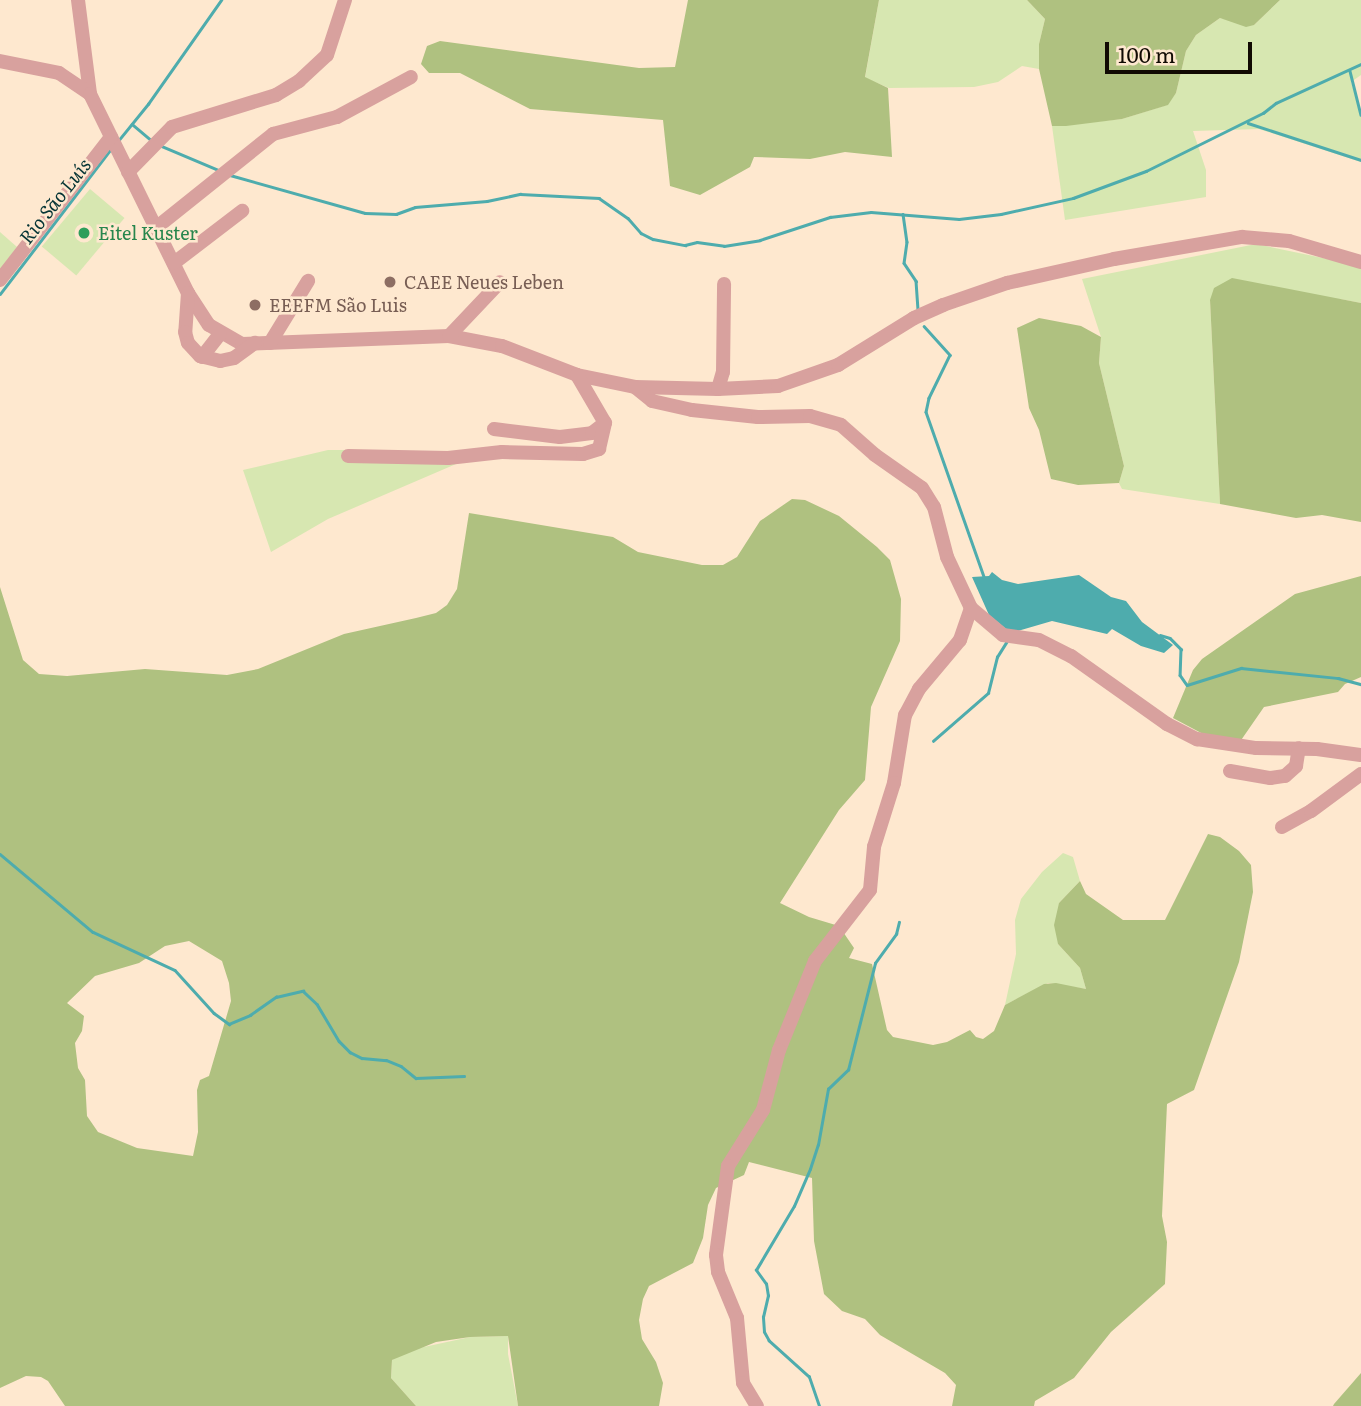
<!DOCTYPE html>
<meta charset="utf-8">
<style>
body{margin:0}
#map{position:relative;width:1361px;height:1406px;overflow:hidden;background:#fee8cf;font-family:Literata,serif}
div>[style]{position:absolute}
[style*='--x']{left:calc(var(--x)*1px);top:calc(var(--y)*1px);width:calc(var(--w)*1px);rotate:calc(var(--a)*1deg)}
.green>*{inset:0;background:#d7e7b1;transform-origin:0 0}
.forest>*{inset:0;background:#afc180}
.water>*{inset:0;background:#4eacad}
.stream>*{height:2.5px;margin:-1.25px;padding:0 1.25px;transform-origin:1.25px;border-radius:1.25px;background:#4eacad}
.minor>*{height:14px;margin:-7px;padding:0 7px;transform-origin:7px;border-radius:7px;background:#d8a19e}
.dots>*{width:19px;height:19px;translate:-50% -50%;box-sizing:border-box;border:4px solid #fee8cf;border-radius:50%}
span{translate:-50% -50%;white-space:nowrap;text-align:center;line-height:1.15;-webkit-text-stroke:5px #fee8cf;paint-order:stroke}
.leisure-label{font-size:18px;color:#27864d}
.left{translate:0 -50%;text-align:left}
.education-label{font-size:18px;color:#785e54}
.water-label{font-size:19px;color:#053435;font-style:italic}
.scale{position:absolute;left:1105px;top:42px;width:147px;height:32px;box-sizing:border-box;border:4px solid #110a03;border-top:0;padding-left:9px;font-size:21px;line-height:24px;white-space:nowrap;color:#110a03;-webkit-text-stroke:5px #fee8cf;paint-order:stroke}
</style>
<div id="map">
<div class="green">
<i style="clip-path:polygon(879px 0,1027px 0,1045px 19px,1039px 44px,1039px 69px,1022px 66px,998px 82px,974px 87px,889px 88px,865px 78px)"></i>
<i style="clip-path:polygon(1280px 0,1361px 0,1361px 75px,1351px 82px,1361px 112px,1361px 162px,1259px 129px,1193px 131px,1206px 170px,1206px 197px,1065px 220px,1052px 126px,1122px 119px,1167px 105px,1176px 93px,1186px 51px,1196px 35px,1220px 18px,1254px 25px)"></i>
<i style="left:90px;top:189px;width:45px;height:75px;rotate:40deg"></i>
<i style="clip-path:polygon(0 232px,17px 247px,0 270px)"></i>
<i style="clip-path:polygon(1256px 244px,1361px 266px,1361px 303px,1340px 299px,1210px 300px,1220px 504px,1122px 489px,1119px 483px,1124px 466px,1099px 363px,1101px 337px,1082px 279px)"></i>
<i style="clip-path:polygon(328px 450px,352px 450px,463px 461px,328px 519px,271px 552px,243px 470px)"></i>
<i style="clip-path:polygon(1063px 853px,1073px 857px,1080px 881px,1059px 903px,1058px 944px,1080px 968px,1086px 989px,1048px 983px,1005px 1005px,1016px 954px,1015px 920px,1021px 899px,1042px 872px)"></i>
<i style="clip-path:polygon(508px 1336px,508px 1354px,518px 1406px,416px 1406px,391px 1378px,392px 1360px,410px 1350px,470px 1337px)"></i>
</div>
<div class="forest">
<i style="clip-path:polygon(688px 0,879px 0,865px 77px,888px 88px,892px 157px,845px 152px,810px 159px,754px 157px,750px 167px,700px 195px,670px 186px,663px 120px,530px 109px,460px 73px,429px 73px,421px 64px,427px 46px,440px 41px,639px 68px,675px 67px)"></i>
<i style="clip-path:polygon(1027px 0,1280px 0,1254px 25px,1246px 27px,1220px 18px,1196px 35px,1186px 51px,1176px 93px,1168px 105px,1122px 119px,1066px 126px,1052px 126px,1039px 69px,1039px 44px,1045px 19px)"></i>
<i style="clip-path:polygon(1232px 278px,1361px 303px,1361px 522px,1322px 515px,1296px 518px,1220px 504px,1210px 300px,1214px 288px)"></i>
<i style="clip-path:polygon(1039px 318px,1081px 326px,1101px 337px,1099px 363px,1124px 466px,1119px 483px,1078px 485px,1051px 479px,1039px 430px,1029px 408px,1017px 328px)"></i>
<i style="clip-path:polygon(evenodd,792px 499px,805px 500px,839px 516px,877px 547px,890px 560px,901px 599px,900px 641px,871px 707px,865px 780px,839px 810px,780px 903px,809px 917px,839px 926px,854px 948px,849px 958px,872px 964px,887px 1030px,893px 1037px,933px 1045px,947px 1042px,970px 1030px,976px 1037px,983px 1039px,994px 1031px,1005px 1005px,1044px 984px,1056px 983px,1086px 989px,1080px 968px,1058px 944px,1054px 925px,1059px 903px,1080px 881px,1086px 894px,1123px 920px,1165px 920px,1208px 834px,1220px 837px,1239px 851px,1251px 865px,1253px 892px,1239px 962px,1194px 1090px,1167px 1104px,1162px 1216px,1167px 1242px,1165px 1284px,1111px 1332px,1074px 1378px,1035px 1401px,1034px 1406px,952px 1406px,956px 1385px,945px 1373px,880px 1335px,865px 1319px,842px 1311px,824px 1294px,814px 1241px,812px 1178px,749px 1162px,744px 1175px,716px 1188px,708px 1205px,703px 1238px,693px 1263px,649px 1286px,643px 1299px,639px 1320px,642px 1339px,656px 1362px,663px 1383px,659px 1406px,518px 1406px,508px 1336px,470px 1337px,436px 1342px,392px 1360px,391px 1378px,416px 1406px,65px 1406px,48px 1381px,41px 1377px,26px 1376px,0 1388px,0 587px,23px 660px,39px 674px,67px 676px,145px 669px,227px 675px,258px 669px,344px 634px,416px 618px,436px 613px,447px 605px,457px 589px,469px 513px,613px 537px,638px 552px,702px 565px,723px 565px,737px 557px,760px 521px,792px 499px,189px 941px,222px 961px,229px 983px,231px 1001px,209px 1076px,200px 1080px,197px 1090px,198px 1132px,193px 1156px,137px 1148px,98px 1132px,87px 1116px,85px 1080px,78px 1068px,75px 1043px,82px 1031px,84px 1016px,67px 1003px,95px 976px,139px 963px,165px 946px,189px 941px)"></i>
<i style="clip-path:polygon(1361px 576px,1361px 677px,1345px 684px,1338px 692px,1264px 707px,1237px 746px,1203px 734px,1173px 718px,1193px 670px,1202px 659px,1295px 594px)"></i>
<i style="clip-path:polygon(1361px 1373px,1361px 1406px,1333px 1406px,1334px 1404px)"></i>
</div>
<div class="water">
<i style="clip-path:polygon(992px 572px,1002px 580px,1018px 584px,1079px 575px,1111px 597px,1126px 601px,1142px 622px,1173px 645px,1164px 653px,1141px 646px,1112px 629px,1107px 634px,1052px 621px,1011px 633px,989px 615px,972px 577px,989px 576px)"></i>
</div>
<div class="stream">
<i style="--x:1350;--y:71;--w:45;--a:76"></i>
<i style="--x:1248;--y:123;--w:119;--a:18.1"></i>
<i style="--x:132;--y:124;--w:25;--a:40"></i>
<i style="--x:118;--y:141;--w:48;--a:-51"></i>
<i style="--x:148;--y:104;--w:127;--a:-54.9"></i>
<i style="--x:159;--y:145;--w:67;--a:22.8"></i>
<i style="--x:230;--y:175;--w:140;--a:15.7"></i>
<i style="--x:365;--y:213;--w:31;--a:2"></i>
<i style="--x:396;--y:214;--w:20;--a:-20"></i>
<i style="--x:415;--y:207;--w:72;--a:-4.8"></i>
<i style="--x:487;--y:201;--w:34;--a:-12"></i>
<i style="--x:520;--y:194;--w:79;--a:2.9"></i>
<i style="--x:599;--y:198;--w:35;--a:35"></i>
<i style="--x:628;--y:218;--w:20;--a:49"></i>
<i style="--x:641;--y:233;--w:13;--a:27"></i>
<i style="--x:653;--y:239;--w:33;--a:11"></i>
<i style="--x:685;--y:245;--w:12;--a:-14"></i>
<i style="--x:697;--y:242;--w:27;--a:8"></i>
<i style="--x:724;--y:246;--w:36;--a:-9"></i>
<i style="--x:760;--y:240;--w:74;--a:-18.2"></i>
<i style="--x:830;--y:217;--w:41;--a:-7"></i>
<i style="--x:871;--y:212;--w:88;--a:4.5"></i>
<i style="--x:959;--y:219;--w:42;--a:-6.8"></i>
<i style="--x:1001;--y:214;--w:74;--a:-12.5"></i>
<i style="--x:1073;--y:198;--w:78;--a:-20.3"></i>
<i style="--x:1146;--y:171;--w:131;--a:-26.4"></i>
<i style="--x:1263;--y:113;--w:16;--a:-38"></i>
<i style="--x:1276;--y:103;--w:94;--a:-24.6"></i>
<i style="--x:903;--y:214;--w:28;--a:82"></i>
<i style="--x:907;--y:242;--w:21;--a:98"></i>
<i style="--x:904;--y:263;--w:22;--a:56"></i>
<i style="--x:916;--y:281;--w:29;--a:86"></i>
<i style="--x:0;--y:294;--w:183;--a:-52.6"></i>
<i style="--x:924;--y:326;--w:39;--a:48"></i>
<i style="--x:950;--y:355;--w:48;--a:116"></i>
<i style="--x:929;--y:398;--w:14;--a:102"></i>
<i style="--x:926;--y:412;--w:175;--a:70.6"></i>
<i style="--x:1160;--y:635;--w:10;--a:17"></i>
<i style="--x:1170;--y:638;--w:16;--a:45"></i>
<i style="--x:1181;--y:649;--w:26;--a:92"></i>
<i style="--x:1180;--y:675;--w:12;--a:55"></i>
<i style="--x:1187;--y:685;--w:57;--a:-17.5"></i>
<i style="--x:1241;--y:668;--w:98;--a:5.9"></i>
<i style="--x:1338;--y:678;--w:24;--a:15"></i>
<i style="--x:933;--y:741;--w:73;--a:-41.1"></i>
<i style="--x:988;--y:693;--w:37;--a:-76"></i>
<i style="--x:997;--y:657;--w:19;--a:-58"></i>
<i style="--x:0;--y:854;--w:121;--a:40"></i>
<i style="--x:93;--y:932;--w:90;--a:24.9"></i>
<i style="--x:175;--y:970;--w:58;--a:47.8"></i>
<i style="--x:214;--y:1013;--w:19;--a:36"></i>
<i style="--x:229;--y:1024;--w:23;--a:-23"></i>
<i style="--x:250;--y:1015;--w:32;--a:-35"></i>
<i style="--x:276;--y:997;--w:28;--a:-13"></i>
<i style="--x:303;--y:991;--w:19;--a:43"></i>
<i style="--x:317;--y:1004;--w:43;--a:59.3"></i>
<i style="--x:339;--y:1041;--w:16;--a:45"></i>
<i style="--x:350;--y:1052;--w:13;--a:27"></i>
<i style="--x:362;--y:1058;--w:24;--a:5"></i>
<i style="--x:386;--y:1060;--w:16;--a:22"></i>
<i style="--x:401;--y:1066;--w:19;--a:39"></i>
<i style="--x:416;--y:1078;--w:48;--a:-2.4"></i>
<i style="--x:819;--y:1406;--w:31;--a:-109"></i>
<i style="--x:809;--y:1377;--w:54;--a:-138"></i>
<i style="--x:769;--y:1341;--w:10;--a:-119"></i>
<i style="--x:764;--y:1332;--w:15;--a:-94"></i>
<i style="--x:763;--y:1317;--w:22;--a:-77"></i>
<i style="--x:768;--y:1296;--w:12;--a:-99"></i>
<i style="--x:766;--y:1284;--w:17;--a:-126"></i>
<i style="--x:756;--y:1270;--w:74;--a:-59.3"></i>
<i style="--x:794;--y:1206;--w:40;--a:-66.6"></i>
<i style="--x:810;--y:1169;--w:25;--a:-72"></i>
<i style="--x:818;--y:1145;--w:57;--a:-79.9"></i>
<i style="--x:828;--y:1089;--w:28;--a:-44"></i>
<i style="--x:848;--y:1070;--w:110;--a:-75.8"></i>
<i style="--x:875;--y:963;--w:36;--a:-54"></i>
<i style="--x:896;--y:934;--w:12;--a:-76"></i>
</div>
<div class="minor">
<i style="--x:78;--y:0;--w:95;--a:82.7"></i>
<i style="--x:0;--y:61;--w:60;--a:11.5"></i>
<i style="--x:59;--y:73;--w:37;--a:34"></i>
<i style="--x:90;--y:94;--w:222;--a:63.8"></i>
<i style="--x:188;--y:293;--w:38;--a:57"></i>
<i style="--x:209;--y:325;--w:38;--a:30"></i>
<i style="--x:242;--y:344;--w:207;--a:-2.2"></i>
<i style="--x:449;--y:336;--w:54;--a:10.7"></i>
<i style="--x:502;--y:346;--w:80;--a:21.1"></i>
<i style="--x:577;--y:375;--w:59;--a:11.7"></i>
<i style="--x:635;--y:387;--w:83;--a:1.4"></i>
<i style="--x:718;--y:389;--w:60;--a:-2.9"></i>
<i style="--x:778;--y:386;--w:64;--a:-19.3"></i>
<i style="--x:838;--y:365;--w:89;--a:-31.7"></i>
<i style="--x:914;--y:318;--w:32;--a:-24"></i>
<i style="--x:943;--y:305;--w:68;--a:-19"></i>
<i style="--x:1007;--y:283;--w:110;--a:-12.6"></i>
<i style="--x:1114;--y:259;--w:130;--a:-9.8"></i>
<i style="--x:1242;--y:237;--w:47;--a:4.9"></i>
<i style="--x:1289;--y:241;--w:75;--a:16.3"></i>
<i style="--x:128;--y:172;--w:63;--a:-45.6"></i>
<i style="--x:172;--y:127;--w:109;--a:-17.1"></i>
<i style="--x:276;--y:95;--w:27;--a:-31"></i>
<i style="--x:299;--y:81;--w:38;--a:-43"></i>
<i style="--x:327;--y:55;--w:58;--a:-71.9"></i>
<i style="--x:157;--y:227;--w:149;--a:-38.7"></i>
<i style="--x:273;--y:134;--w:66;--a:-14.9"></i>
<i style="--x:337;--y:117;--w:84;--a:-28.4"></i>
<i style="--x:174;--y:263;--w:86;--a:-37.4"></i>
<i style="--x:0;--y:280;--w:181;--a:-52.2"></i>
<i style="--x:188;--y:293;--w:39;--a:94"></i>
<i style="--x:185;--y:332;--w:11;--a:75"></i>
<i style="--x:188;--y:343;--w:18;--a:47"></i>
<i style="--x:200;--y:356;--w:21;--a:14"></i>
<i style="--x:220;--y:361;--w:14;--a:-12"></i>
<i style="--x:234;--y:358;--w:26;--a:-36"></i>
<i style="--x:449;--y:336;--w:74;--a:-46.6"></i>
<i style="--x:270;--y:343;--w:73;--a:-58.5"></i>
<i style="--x:202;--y:357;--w:29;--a:-52"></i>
<i style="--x:635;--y:387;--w:22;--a:39"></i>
<i style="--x:652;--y:401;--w:41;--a:12.7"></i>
<i style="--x:692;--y:410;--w:66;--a:6.1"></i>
<i style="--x:758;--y:417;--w:52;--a:-1.1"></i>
<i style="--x:810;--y:416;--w:32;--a:16"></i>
<i style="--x:841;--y:425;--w:45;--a:41.4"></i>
<i style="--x:875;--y:455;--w:57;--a:35.1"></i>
<i style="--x:922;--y:488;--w:22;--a:58"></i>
<i style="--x:934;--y:507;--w:52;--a:75.4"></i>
<i style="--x:947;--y:557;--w:56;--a:64.8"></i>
<i style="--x:971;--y:608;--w:34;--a:109"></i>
<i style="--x:960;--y:640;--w:64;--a:129.9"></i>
<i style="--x:919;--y:689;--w:30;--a:118"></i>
<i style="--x:905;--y:715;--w:69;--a:99.2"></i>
<i style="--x:894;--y:783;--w:67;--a:107.4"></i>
<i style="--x:874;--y:847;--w:43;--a:95.3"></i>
<i style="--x:870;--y:890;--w:90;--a:127.8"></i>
<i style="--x:815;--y:961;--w:96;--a:112"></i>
<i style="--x:779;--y:1050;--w:62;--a:104.9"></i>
<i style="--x:763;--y:1110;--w:66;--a:122"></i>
<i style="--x:728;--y:1166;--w:90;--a:97.7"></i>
<i style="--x:716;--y:1255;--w:17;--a:83"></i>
<i style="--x:718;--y:1272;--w:50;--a:67.6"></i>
<i style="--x:737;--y:1318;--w:65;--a:84.7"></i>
<i style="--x:743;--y:1383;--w:27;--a:59"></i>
<i style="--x:718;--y:389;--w:18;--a:-74"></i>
<i style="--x:723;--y:372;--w:88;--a:-89.3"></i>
<i style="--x:494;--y:429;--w:66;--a:6.9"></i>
<i style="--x:560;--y:437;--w:32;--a:-7"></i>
<i style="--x:592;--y:433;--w:16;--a:-38"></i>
<i style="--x:605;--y:423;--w:56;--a:-120.3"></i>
<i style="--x:348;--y:456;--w:100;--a:1.1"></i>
<i style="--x:448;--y:458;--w:54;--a:-6.3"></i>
<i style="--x:502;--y:452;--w:81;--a:1.4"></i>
<i style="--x:583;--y:454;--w:17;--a:-17"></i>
<i style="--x:599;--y:449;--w:27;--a:-77"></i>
<i style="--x:971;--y:608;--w:42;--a:40.2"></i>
<i style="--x:1003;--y:635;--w:36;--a:8"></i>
<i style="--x:1039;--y:640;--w:36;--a:27"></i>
<i style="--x:1071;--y:656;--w:118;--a:35.3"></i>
<i style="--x:1167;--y:724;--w:34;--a:27"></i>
<i style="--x:1197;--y:739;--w:60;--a:8.7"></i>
<i style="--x:1256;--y:748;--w:61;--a:0.9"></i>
<i style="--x:1317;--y:749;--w:44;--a:7.8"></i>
<i style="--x:1230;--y:771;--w:41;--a:9.9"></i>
<i style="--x:1270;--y:778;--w:15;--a:-8"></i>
<i style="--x:1285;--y:776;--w:15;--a:-42"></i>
<i style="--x:1296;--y:766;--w:18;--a:-81"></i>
<i style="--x:1282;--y:827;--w:33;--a:-29"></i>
<i style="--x:1311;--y:811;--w:62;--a:-36.5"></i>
</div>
<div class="dots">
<i style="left:84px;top:233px;background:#2e9e5b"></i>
<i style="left:390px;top:282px;background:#8d6e63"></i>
<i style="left:255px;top:305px;background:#8d6e63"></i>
</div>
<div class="leisure-label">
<span class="left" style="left:98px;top:233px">Eitel Kuster</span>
</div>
<div class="education-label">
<span class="left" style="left:404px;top:282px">CAEE Neues Leben</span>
<span class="left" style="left:269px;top:305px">EEEFM São Luis</span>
</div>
<div class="water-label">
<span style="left:55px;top:201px;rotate:-52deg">Rio São Luís</span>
</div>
<div class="scale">100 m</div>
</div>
